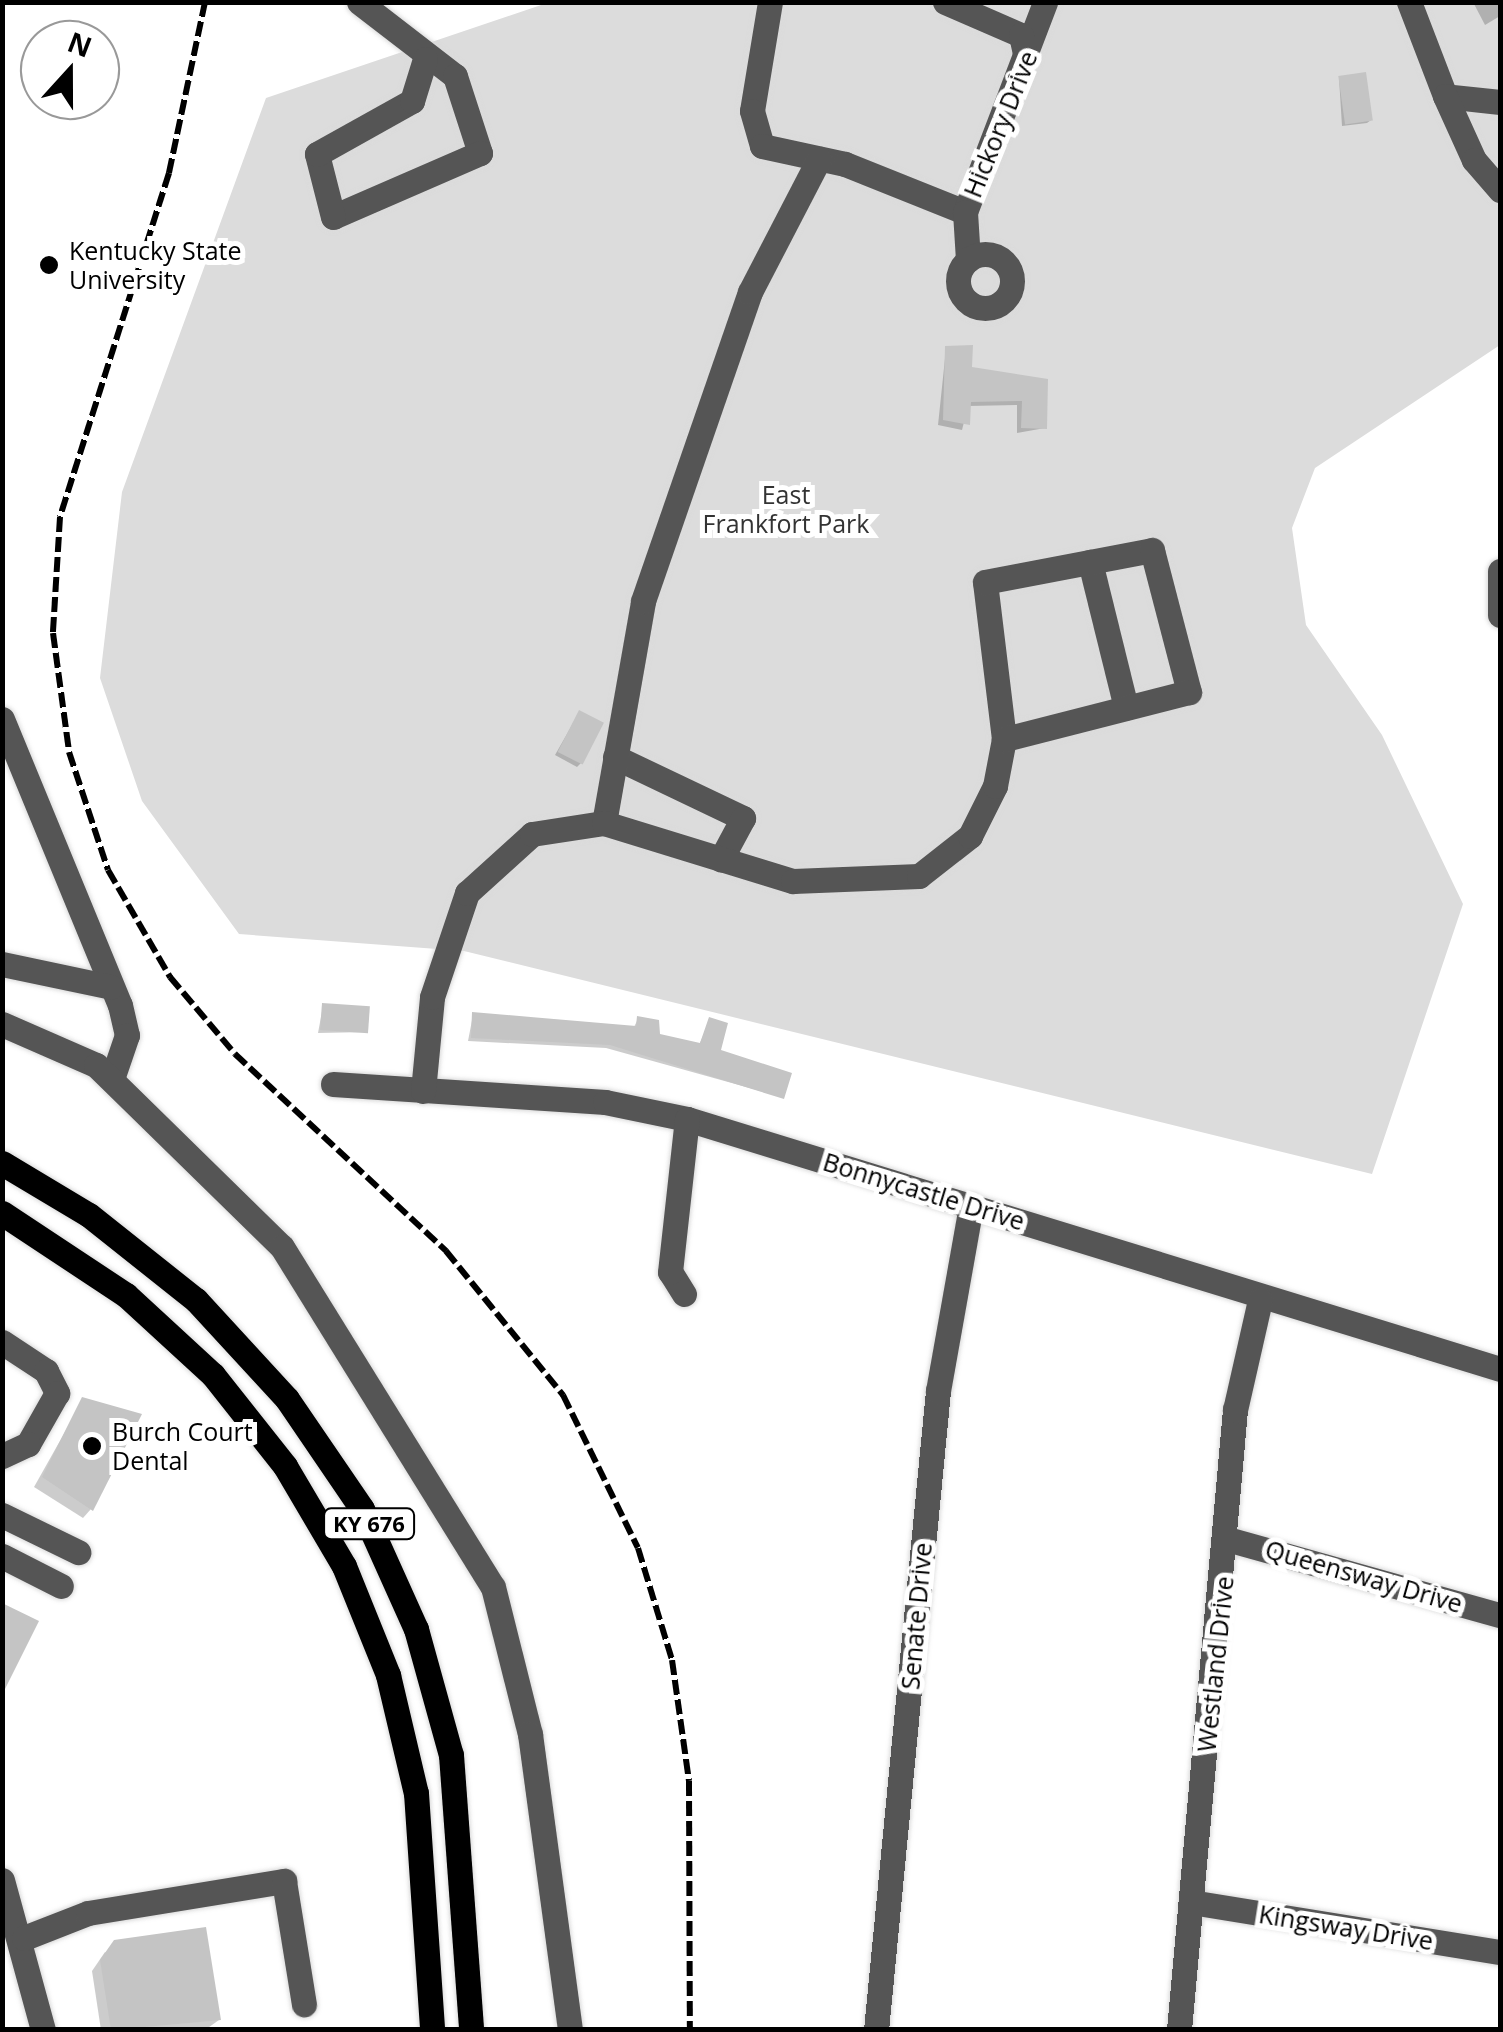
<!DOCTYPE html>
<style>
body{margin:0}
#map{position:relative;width:1503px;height:2032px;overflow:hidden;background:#fff;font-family:"Open Sans",sans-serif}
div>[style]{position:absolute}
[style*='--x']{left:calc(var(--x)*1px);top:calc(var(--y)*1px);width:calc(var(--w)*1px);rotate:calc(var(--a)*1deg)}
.green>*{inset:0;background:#dcdcdc}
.shadow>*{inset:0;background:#0003}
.building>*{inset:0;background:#c4c4c4;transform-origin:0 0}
.roads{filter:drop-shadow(0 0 2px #dbdbdb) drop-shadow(0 0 2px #dbdbdb)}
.minor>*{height:25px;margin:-12.5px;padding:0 12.5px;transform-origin:12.5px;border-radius:12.5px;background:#555}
.minor>.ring{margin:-12.5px;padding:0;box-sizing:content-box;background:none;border:25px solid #555;border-radius:50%}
.major>*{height:25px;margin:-12.5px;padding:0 12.5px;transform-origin:12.5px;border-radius:12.5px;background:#000}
.rail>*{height:6px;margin-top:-3px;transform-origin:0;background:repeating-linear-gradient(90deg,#000 0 15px,transparent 0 20px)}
.dots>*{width:28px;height:28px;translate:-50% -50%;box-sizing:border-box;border:5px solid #fff;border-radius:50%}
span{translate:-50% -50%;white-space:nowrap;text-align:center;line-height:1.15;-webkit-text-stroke:10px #fff;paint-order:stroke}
.shield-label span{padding:2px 8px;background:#fff;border:2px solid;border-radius:8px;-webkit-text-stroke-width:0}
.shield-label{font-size:22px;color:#000;font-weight:700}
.street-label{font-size:25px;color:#000}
.poi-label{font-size:25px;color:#000}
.left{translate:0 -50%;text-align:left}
.park-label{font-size:25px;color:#333}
.frame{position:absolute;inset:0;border:5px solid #000;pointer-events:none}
.north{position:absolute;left:20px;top:20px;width:100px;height:100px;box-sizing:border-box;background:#fff;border:2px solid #999;border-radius:50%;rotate:21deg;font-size:28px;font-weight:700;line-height:40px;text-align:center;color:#000}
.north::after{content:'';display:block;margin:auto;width:35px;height:45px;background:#000;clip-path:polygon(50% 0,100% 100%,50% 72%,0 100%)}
</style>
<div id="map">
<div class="green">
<i style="clip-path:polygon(547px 3px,1500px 3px,1500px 345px,1315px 468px,1292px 528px,1306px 625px,1382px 735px,1463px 904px,1372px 1174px,464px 951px,239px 934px,142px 801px,100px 678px,122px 492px,266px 98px)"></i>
</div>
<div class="shadow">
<i style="clip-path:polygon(1473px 2px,1499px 2px,1500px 16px,1485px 25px)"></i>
<i style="clip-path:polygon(1339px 78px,1371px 120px,1367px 123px,1342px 126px)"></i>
<i style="clip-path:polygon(946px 349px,969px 369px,1046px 381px,1045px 428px,1017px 433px,1017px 405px,968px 406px,962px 430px,938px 425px)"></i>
<i style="clip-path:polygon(579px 713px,581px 763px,577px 767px,555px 755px)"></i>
<i style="clip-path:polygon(323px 1006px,368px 1032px,318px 1033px)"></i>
<i style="clip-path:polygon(473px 1015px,633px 1029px,638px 1019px,658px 1036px,699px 1045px,710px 1020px,717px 1051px,782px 1097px,606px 1048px,468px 1041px)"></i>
<i style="clip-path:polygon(83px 1400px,91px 1509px,83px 1518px,34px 1487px)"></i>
<i style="clip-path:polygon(105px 1952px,219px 2020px,205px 2030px,101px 2030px,92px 1971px)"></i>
</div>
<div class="building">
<i style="left:1366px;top:72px;width:49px;height:28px;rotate:82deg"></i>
<i style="clip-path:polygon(973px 345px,972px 367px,1048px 379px,1047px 429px,1021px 428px,1022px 401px,971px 402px,970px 425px,943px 420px,945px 346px)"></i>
<i style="left:579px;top:710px;width:28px;height:47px;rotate:27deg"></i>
<i style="left:322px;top:1003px;width:48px;height:27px;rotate:4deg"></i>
<i style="clip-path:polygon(472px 1012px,636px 1026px,637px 1016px,659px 1020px,660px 1034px,700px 1043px,709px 1017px,728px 1023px,721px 1050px,792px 1073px,784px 1099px,610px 1045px,471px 1038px)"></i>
<i style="clip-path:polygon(82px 1397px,142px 1414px,93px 1511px,42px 1477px)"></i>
<i style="clip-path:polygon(2px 1603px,39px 1621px,2px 1695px)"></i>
<i style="clip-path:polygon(206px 1927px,221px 2020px,111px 2030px,100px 1960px,114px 1940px)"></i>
</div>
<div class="roads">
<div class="minor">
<i style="--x:359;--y:2;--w:121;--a:37.6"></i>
<i style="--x:455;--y:76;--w:81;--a:72"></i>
<i style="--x:480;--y:153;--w:160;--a:156.5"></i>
<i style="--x:333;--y:217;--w:65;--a:-104.3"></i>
<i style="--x:317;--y:154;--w:109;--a:-29.2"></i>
<i style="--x:412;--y:101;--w:44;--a:-72.8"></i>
<i style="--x:770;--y:2;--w:110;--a:99.4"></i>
<i style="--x:752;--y:111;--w:36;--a:74"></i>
<i style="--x:762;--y:146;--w:85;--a:12.2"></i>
<i style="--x:845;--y:164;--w:129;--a:21.8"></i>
<i style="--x:965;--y:212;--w:225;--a:-69.1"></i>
<i style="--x:945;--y:2;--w:83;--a:23.5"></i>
<i style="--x:1021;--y:35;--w:24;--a:78"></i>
<i style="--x:1409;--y:2;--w:101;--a:69"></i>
<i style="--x:1500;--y:102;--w:55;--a:-173.8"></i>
<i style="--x:1445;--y:96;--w:70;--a:65.6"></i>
<i style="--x:1474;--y:160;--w:40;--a:49"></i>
<i style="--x:965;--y:212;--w:48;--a:86.4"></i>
<i class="ring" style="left:958px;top:254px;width:29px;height:29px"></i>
<i style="--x:1090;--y:562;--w:150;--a:76.1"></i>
<i style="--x:1500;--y:571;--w:44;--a:90"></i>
<i style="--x:2;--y:719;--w:309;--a:67.6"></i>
<i style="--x:120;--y:1005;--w:31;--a:77"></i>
<i style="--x:127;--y:1035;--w:46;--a:108.8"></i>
<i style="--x:615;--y:757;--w:142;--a:25.5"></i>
<i style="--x:743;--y:818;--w:47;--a:118.2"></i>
<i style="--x:604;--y:823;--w:225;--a:-80"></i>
<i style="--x:643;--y:601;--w:327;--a:-70.9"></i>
<i style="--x:750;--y:292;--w:150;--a:-62.6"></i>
<i style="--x:2;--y:964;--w:111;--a:11.9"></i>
<i style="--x:2;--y:1024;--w:103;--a:23.6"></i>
<i style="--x:96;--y:1065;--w:260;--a:44.4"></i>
<i style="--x:282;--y:1247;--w:400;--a:58.2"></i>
<i style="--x:493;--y:1587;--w:152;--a:75.9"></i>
<i style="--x:530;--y:1734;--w:299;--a:82.3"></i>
<i style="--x:333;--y:1084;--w:273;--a:3.8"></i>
<i style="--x:605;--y:1102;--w:84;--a:11.7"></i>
<i style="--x:687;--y:1119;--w:851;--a:17.09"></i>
<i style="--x:423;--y:1091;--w:94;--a:-84.5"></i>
<i style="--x:432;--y:997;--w:110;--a:-71.4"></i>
<i style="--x:467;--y:893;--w:88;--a:-42.2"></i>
<i style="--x:532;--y:834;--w:73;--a:-8.7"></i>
<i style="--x:604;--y:823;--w:198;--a:17.1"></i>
<i style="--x:793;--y:881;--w:126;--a:-2.3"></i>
<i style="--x:919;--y:876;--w:65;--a:-38.1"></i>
<i style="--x:970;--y:836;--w:56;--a:-63.4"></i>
<i style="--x:995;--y:786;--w:48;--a:-79.2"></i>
<i style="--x:1004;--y:739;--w:158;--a:-96.9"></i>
<i style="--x:985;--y:582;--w:170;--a:-10.8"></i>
<i style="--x:1152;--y:550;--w:147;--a:75.4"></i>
<i style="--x:1189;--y:692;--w:191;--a:165.7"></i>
<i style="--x:684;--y:1294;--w:26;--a:-122"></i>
<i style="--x:670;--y:1272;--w:154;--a:-83.7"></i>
<i style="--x:2;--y:1342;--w:53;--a:33.4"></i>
<i style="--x:46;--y:1371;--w:25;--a:63"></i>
<i style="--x:57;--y:1393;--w:59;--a:119.6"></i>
<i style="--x:28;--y:1444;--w:29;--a:155"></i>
<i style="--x:2;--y:1515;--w:85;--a:26"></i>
<i style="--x:1227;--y:1539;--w:283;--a:15.6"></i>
<i style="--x:2;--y:1556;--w:66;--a:27"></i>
<i style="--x:2;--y:1880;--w:156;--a:74.7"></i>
<i style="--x:1191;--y:1902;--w:313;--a:9.2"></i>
<i style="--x:24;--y:1938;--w:69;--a:-21.3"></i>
<i style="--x:88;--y:1913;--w:199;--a:-9.3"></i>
<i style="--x:284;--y:1881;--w:125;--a:80.8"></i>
<i style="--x:876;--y:2030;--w:642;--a:-84.46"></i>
<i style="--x:938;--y:1391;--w:189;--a:-79.9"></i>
<i style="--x:1179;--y:2030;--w:623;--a:-84.84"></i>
<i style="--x:1235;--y:1410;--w:113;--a:-77.2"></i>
</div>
<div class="major">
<i style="--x:2;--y:1163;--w:101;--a:30.9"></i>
<i style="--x:89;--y:1215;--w:137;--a:38.5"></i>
<i style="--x:196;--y:1300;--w:134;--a:47.4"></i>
<i style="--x:287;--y:1399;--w:133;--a:55.7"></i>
<i style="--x:362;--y:1509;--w:132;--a:65.8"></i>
<i style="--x:416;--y:1629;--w:131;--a:74.5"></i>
<i style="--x:451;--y:1755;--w:276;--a:85.8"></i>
<i style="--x:2;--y:1213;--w:149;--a:33.5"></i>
<i style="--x:126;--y:1295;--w:118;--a:42.6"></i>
<i style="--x:213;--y:1375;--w:116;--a:51.6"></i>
<i style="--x:285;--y:1466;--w:116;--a:59.5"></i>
<i style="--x:344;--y:1566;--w:118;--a:68"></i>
<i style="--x:388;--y:1675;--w:121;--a:76.7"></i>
<i style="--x:416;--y:1793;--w:238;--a:86.1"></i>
</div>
</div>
<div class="rail">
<i style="--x:205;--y:2;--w:175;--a:101.9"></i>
<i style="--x:169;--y:173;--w:361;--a:107.6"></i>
<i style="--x:60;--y:517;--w:116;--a:93.5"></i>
<i style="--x:53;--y:633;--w:120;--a:82.3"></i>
<i style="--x:69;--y:752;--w:124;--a:71.7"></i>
<i style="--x:108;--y:870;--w:124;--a:59.9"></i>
<i style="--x:170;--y:977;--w:101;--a:49.8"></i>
<i style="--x:235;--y:1054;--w:289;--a:43"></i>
<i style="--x:446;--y:1251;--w:186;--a:50.9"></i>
<i style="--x:563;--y:1395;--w:170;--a:63.9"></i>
<i style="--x:638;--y:1548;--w:117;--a:73.1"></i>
<i style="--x:672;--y:1660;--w:122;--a:82"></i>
<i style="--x:689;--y:1781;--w:249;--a:89.8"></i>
</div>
<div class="dots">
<i style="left:49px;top:265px;background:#000"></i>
<i style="left:92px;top:1446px;background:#000"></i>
</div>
<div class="shield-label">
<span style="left:369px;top:1524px">KY 676</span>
</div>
<div class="street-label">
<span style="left:1000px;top:124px;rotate:-68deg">Hickory Drive</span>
<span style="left:924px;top:1191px;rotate:17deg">Bonnycastle Drive</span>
<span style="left:1364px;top:1576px;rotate:16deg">Queensway Drive</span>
<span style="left:916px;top:1616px;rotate:-85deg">Senate Drive</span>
<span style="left:1215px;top:1664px;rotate:-84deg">Westland Drive</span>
<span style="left:1346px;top:1927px;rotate:9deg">Kingsway Drive</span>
</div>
<div class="poi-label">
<span class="left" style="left:69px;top:265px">Kentucky State<br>University</span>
<span class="left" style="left:112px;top:1446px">Burch Court<br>Dental</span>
</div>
<div class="park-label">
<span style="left:786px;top:509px">East<br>Frankfort Park</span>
</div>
<div class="frame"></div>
<div class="north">N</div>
</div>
